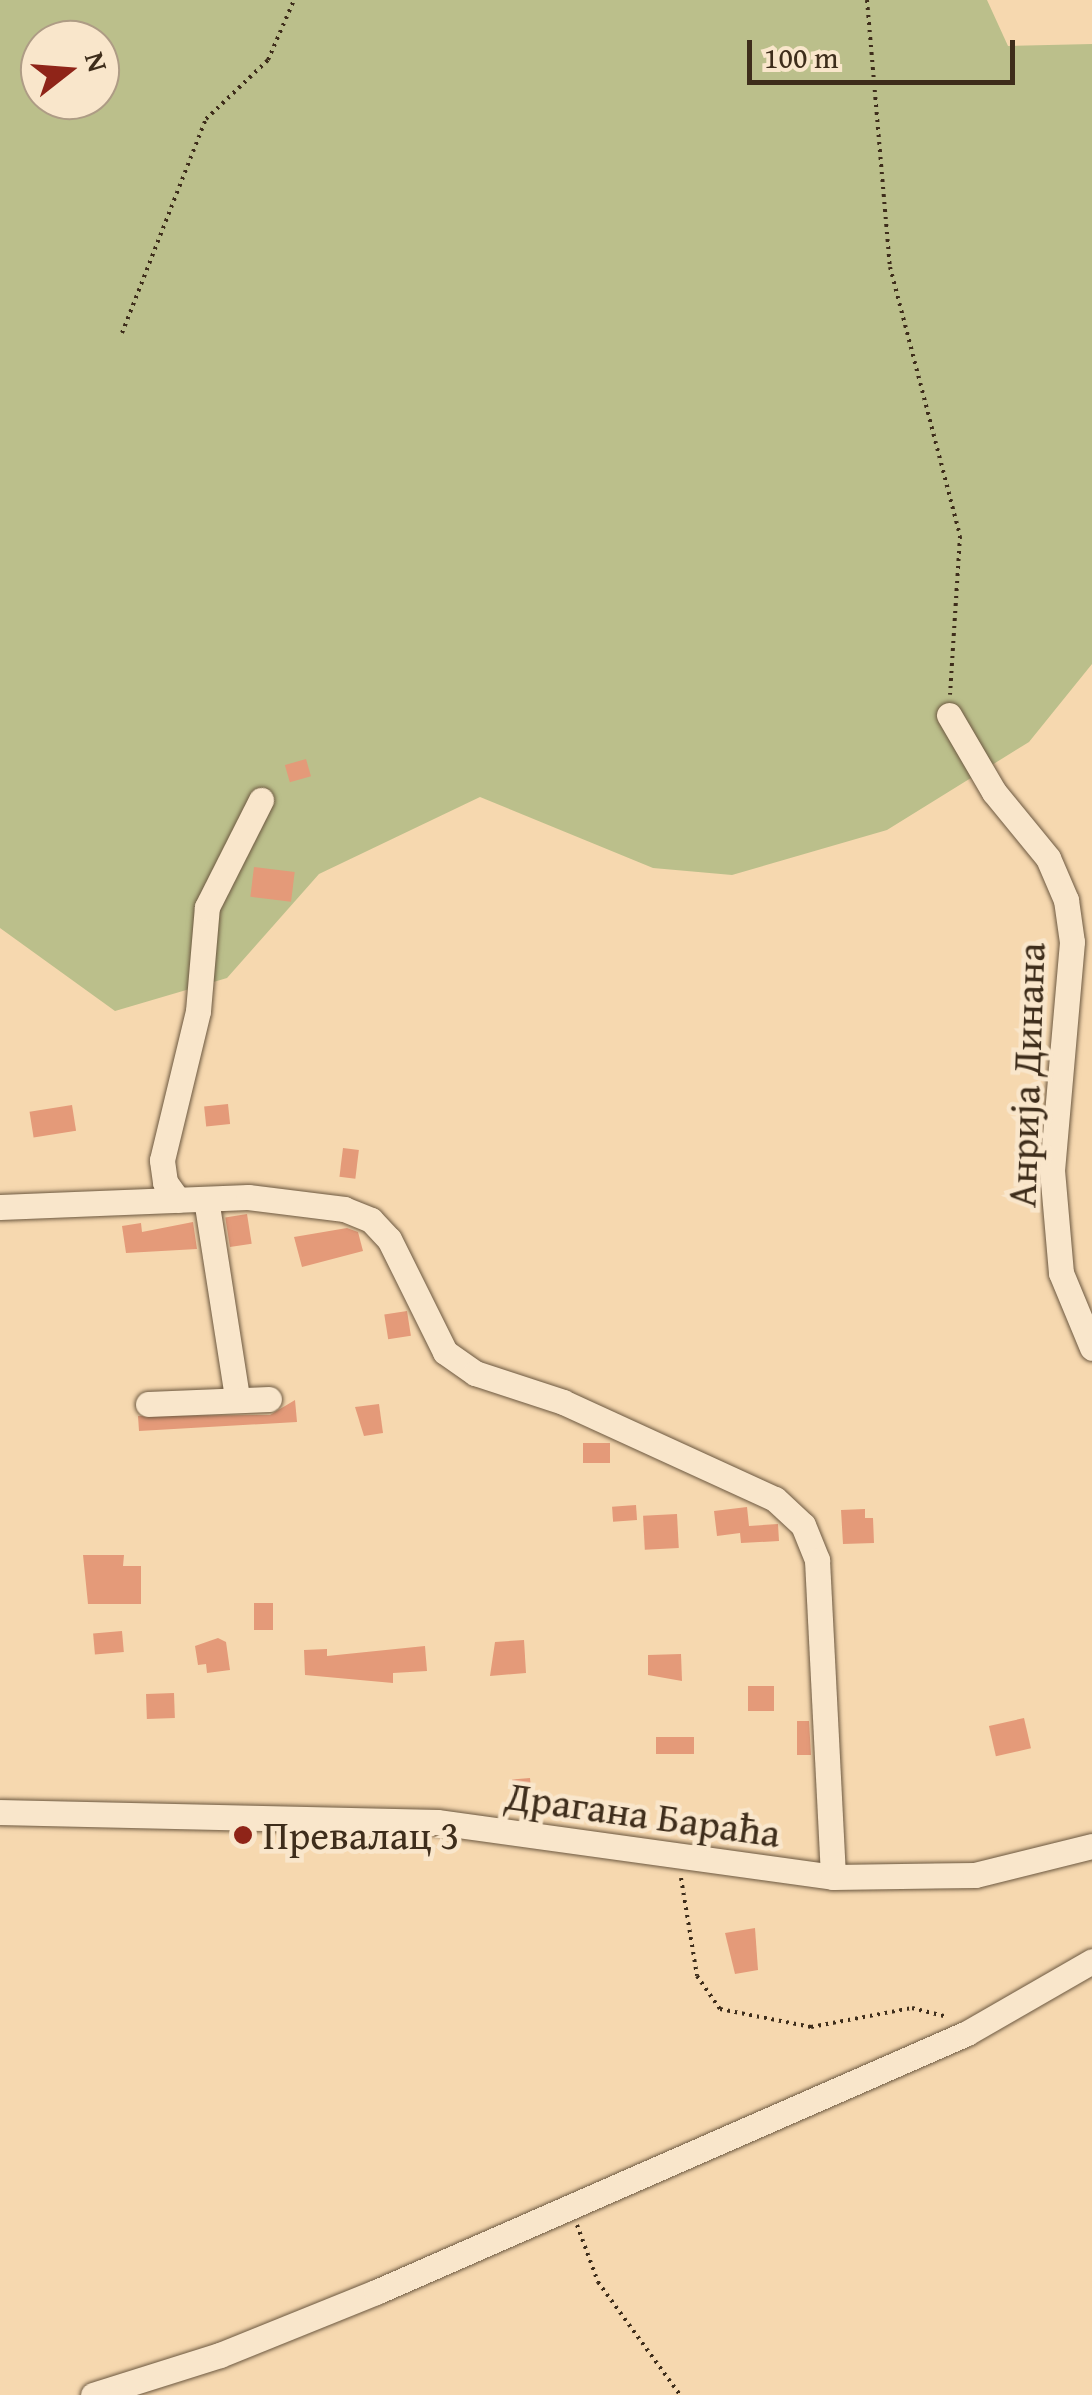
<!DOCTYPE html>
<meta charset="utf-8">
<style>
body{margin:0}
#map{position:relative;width:1092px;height:2395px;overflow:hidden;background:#f6d8af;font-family:"Gentium Book Plus",serif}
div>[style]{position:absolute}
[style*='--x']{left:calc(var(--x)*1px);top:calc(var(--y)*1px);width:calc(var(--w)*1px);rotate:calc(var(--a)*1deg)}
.green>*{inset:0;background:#bbbf8b}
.building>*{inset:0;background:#e49a79;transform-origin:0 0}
.path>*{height:4px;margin-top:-2px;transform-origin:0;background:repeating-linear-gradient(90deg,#3e2d1b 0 2.5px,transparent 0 7.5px)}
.roads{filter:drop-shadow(0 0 2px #6c5840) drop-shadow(0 0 2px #6c5840)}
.minor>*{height:25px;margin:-12.5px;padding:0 12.5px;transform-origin:12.5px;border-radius:12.5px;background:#f9e6cb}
.dots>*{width:28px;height:28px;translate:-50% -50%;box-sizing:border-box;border:5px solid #f9e6cb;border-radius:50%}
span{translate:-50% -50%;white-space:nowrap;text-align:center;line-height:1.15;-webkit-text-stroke:9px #f9e6cb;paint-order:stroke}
.street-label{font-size:40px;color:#3e2d1b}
.poi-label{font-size:40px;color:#3e2d1b}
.left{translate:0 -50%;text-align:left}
.north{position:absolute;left:20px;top:20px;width:100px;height:100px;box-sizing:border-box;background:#f9e6cb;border:2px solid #ae9c85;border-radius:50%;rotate:73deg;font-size:28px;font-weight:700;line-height:40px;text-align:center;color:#3e2d1b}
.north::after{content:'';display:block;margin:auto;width:35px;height:45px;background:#8f2418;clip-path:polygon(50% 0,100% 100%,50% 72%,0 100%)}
.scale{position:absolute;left:747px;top:40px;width:268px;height:45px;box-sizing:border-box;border:5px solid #3e2d1b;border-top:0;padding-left:12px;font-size:30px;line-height:35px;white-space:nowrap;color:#3e2d1b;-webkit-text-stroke:8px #f9e6cb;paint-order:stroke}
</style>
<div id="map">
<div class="green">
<i style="clip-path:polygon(evenodd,0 0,987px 0,1008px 46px,1092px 44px,1092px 664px,1029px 742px,887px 830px,732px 875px,653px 868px,480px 797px,319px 874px,227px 978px,115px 1011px,0 928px,0 0,40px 40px,100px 40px,100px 100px,40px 100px,40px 40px)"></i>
</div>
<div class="building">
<i style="left:306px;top:759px;width:18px;height:22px;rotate:74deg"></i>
<i style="left:254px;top:867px;width:41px;height:30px;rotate:7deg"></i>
<i style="left:228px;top:1104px;width:20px;height:24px;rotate:84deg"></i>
<i style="left:72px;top:1105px;width:26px;height:43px;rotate:81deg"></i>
<i style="left:343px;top:1148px;width:16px;height:29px;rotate:7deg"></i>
<i style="left:247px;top:1214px;width:30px;height:22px;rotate:81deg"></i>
<i style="clip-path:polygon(193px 1222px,197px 1249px,126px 1253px,122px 1226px,141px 1223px,142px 1232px)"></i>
<i style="clip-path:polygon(347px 1228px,358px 1232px,363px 1251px,302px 1267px,294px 1237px)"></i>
<i style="left:407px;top:1311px;width:25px;height:23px;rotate:81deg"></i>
<i style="clip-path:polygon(295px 1400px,297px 1422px,139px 1431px,138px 1416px,270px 1415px)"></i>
<i style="clip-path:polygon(379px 1404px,383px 1433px,364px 1436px,355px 1407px)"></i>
<i style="left:583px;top:1443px;width:27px;height:20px"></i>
<i style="left:636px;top:1505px;width:15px;height:24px;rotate:86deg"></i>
<i style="clip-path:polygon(747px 1507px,749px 1526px,778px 1524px,779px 1541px,741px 1543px,740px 1533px,717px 1536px,714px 1511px)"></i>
<i style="clip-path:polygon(865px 1509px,865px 1518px,873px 1518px,874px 1543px,843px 1544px,841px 1510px)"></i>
<i style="left:677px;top:1514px;width:34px;height:34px;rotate:87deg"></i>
<i style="clip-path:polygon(83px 1555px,124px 1555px,123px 1566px,141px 1566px,141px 1604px,88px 1604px)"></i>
<i style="left:254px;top:1603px;width:19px;height:27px"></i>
<i style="left:122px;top:1631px;width:21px;height:29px;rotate:85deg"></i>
<i style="clip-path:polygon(218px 1638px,226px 1642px,230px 1670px,207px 1673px,206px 1664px,198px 1665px,195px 1646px)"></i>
<i style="clip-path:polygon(524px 1640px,526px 1673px,490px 1676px,495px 1642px)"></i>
<i style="clip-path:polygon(425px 1646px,427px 1671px,393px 1673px,393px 1683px,305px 1675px,304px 1650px,327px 1649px,327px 1656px)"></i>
<i style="clip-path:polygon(681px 1654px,682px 1681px,648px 1675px,648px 1655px)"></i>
<i style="left:774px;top:1686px;width:25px;height:26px;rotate:90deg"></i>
<i style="left:174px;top:1693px;width:25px;height:28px;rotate:88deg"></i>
<i style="left:1024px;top:1718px;width:31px;height:36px;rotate:77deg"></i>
<i style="clip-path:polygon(797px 1721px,809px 1721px,811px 1755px,797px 1755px)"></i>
<i style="left:694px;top:1737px;width:17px;height:38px;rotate:90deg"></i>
<i style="left:530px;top:1778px;width:25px;height:18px;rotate:85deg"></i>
<i style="clip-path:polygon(755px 1928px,758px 1970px,735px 1974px,725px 1933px)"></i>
</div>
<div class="path">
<i style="--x:867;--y:0;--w:268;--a:85.1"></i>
<i style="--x:890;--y:267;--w:278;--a:75.4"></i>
<i style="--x:960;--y:536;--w:159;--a:93.6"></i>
<i style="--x:122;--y:333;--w:230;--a:-68.6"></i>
<i style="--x:206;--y:119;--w:86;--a:-43.6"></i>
<i style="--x:268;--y:60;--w:65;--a:-66.6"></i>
<i style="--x:681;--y:1878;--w:99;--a:80.7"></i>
<i style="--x:697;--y:1976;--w:40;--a:55.1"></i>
<i style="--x:720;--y:2009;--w:93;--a:11.2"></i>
<i style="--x:811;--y:2027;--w:103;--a:-10.7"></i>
<i style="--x:912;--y:2008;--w:37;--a:14"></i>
<i style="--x:577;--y:2225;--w:61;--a:69.8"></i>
<i style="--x:598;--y:2282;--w:140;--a:54"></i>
</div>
<div class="roads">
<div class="minor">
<i style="--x:949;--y:715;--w:89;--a:59.7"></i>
<i style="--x:994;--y:792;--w:85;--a:50.7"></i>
<i style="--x:1048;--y:858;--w:46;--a:66.8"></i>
<i style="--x:1066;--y:900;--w:42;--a:81.9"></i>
<i style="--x:1072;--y:942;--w:229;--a:95"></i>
<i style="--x:1052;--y:1170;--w:103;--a:85"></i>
<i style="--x:1061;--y:1273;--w:81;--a:67.5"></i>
<i style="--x:206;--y:1199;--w:200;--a:81.1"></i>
<i style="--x:178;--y:1200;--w:22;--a:-126"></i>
<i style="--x:165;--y:1182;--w:22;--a:-98"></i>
<i style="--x:162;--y:1160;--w:153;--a:-76.4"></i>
<i style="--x:198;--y:1011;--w:104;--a:-85.1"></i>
<i style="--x:207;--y:907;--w:120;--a:-63.2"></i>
<i style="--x:0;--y:1207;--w:248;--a:-2.3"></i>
<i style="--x:248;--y:1197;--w:97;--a:7.1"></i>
<i style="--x:344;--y:1209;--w:29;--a:22"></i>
<i style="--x:371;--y:1220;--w:26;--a:47"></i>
<i style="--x:389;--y:1239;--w:126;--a:63.6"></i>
<i style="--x:445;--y:1352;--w:37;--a:35"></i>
<i style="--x:475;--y:1373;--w:93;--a:18.2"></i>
<i style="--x:563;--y:1402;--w:233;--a:24.6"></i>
<i style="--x:775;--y:1499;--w:38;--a:43"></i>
<i style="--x:803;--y:1525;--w:38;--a:68"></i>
<i style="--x:817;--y:1560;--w:317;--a:87.1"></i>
<i style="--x:148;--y:1404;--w:121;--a:-2.4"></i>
<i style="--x:0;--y:1812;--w:437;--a:1.3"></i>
<i style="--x:437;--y:1822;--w:400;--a:7.9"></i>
<i style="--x:833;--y:1877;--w:142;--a:-0.8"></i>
<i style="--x:975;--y:1875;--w:121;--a:-13.9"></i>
<i style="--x:93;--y:2395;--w:133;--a:-17.5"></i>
<i style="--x:220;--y:2355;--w:168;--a:-22"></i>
<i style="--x:376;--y:2292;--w:645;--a:-23.66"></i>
<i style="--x:967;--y:2033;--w:144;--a:-29.9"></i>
</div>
</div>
<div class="dots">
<i style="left:243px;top:1835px;background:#8f2418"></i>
</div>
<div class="street-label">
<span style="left:1026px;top:1075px;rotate:-88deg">Анрија Динана</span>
<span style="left:643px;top:1814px;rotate:8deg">Драгана Бараћа</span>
</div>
<div class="poi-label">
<span class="left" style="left:263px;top:1835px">Превалац 3</span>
</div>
<div class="north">N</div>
<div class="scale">100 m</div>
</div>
